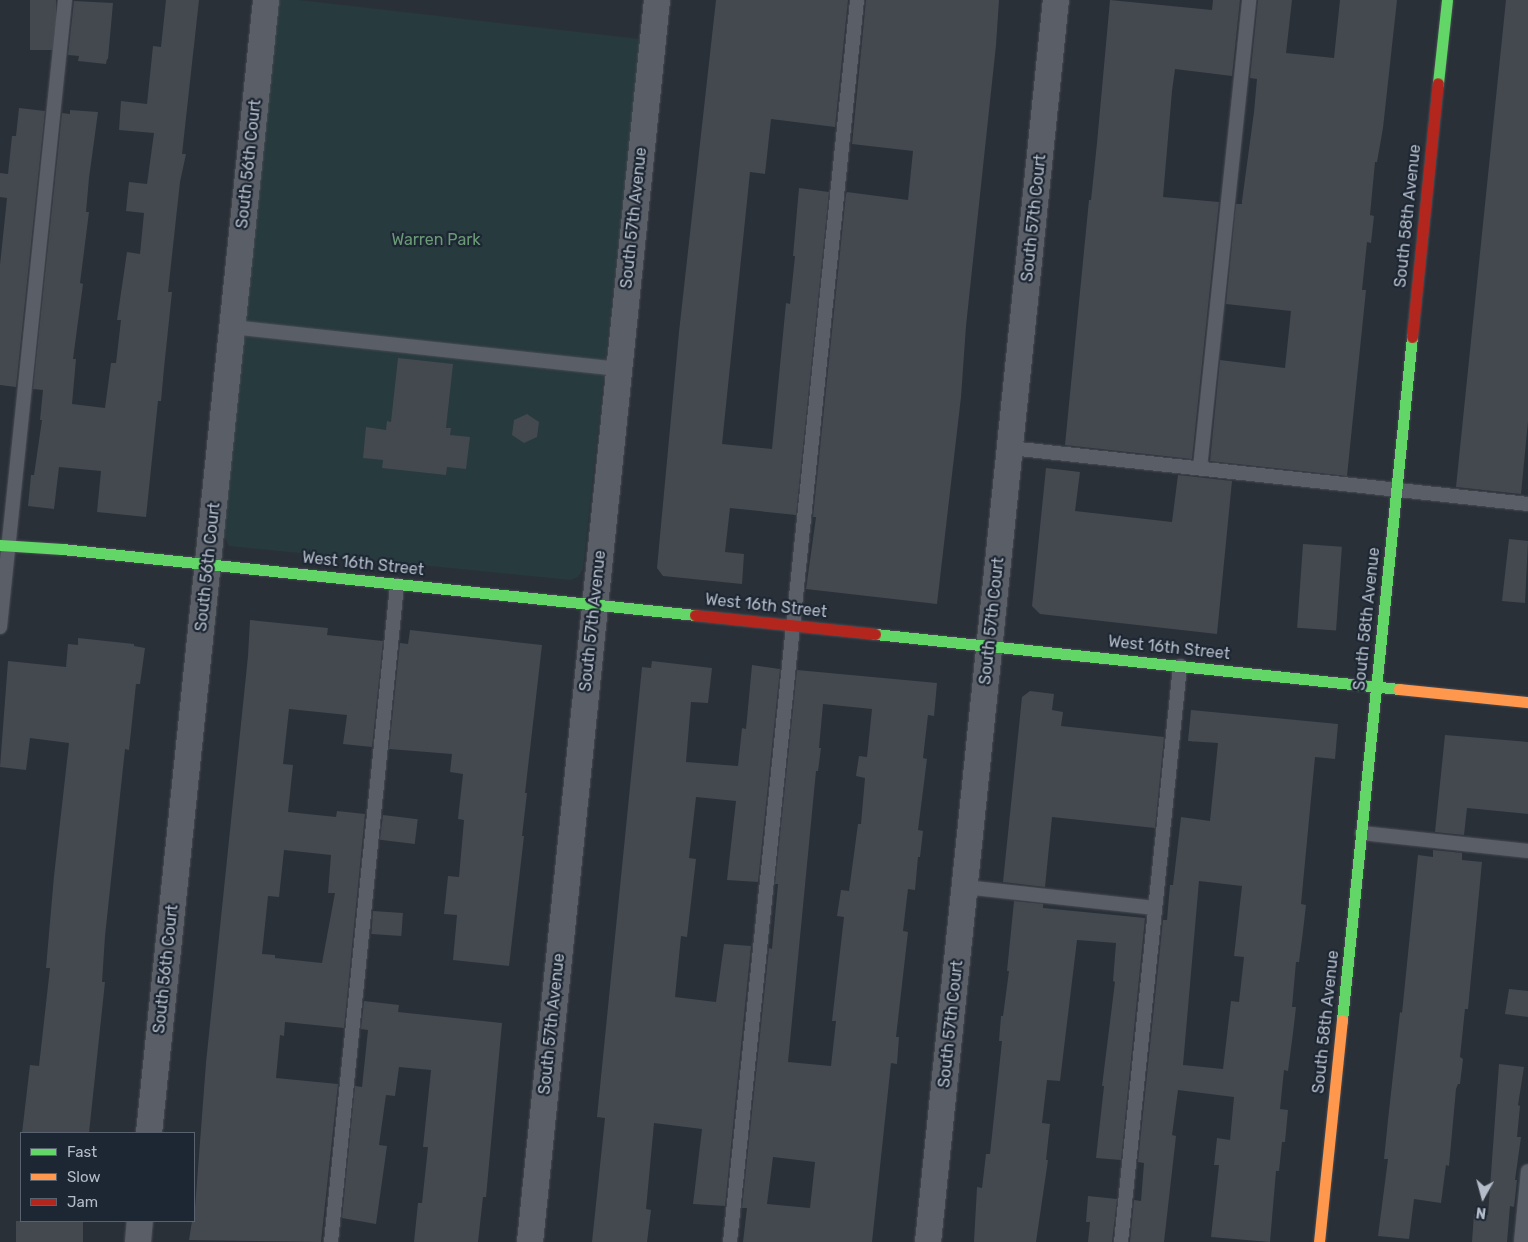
<!DOCTYPE html>
<style>
body{margin:0}
#map{position:relative;width:1528px;height:1242px;overflow:hidden;background:#2a3038;font-family:Rubik,sans-serif}
div>[style]{position:absolute}
[style*='--x']{left:calc(var(--x)*1px);top:calc(var(--y)*1px);width:calc(var(--w)*1px);rotate:calc(var(--a)*1deg)}
.green>*{inset:0;background:#273a3e}
.building>*{inset:0;background:#444950;transform-origin:0 0}
.roads{filter:drop-shadow(0 0 1px #484c53) drop-shadow(0 0 1px #484c53)}
.lane>*{height:14px;margin:-7px;padding:0 7px;transform-origin:7px;border-radius:7px;background:#5a5e66}
.street>*{height:26px;margin:-13px;padding:0 13px;transform-origin:13px;border-radius:13px;background:#5a5e66}
.fast>*{height:11px;margin:-5.5px;padding:0 5.5px;transform-origin:5.5px;border-radius:5.5px;background:#63d668}
.slow>*{height:11px;margin:-5.5px;padding:0 5.5px;transform-origin:5.5px;border-radius:5.5px;background:#ff974d}
.jam>*{height:11px;margin:-5.5px;padding:0 5.5px;transform-origin:5.5px;border-radius:5.5px;background:#b3261e}
span{translate:-50% -50%;white-space:nowrap;text-align:center;line-height:1.15;-webkit-text-stroke:4.5px #1d2633;paint-order:stroke}
.street-label{font-size:16px;color:#b4bcc9}
.park-label{font-size:16px;color:#6b9a76}
.legend{position:absolute;left:20px;top:1132px;width:175px;height:90px;box-sizing:border-box;background:#1d2633;border:1px solid #59626f;margin:0;padding:6px 9px;list-style:none;font-size:15px;color:#b4bcc9}
.legend li{display:flex;align-items:center;gap:10px;height:25px}
.legend b{width:25px;border:1px solid #59626f}
.north{position:absolute;left:1458px;top:1172px;width:50px;height:50px;-webkit-text-stroke:4px #1d2633;paint-order:stroke;rotate:187deg;font-size:14px;font-weight:700;line-height:20px;text-align:center;color:#b4bcc9}
.north::after{content:'';display:block;margin:auto;width:18px;height:22px;background:#b4bcc9;clip-path:polygon(50% 0,100% 100%,50% 72%,0 100%)}
</style>
<div id="map">
<div class="green">
<i style="clip-path:polygon(278px 0,299px 0,640px 39px,583px 569px,578px 577px,570px 580px,229px 546px,225px 538px,222px 529px)"></i>
</div>
<div class="building">
<i style="left:30px;top:0;width:26px;height:50px"></i>
<i style="clip-path:polygon(166px 0,199px 0,182px 154px,186px 154px,180px 182px,168px 292px,172px 292px,164px 368px,161px 401px,158px 401px,146px 517px,97px 512px,101px 471px,59px 467px,54px 509px,28px 506px,31px 475px,34px 475px,42px 420px,40px 420px,43px 390px,33px 389px,62px 113px,70px 114px,70px 110px,98px 112px,89px 178px,86px 212px,89px 212px,80px 283px,83px 284px,73px 359px,76px 359px,72px 404px,105px 408px,111px 363px,116px 363px,121px 320px,117px 320px,127px 252px,140px 254px,144px 213px,126px 211px,129px 182px,147px 184px,154px 133px,119px 130px,121px 101px,147px 104px,153px 46px,161px 47px)"></i>
<i style="clip-path:polygon(716px 0,848px 0,835px 127px,771px 119px,765px 174px,750px 172px,722px 444px,772px 449px,786px 303px,790px 304px,795px 256px,793px 256px,799px 188px,829px 192px,796px 515px,730px 508px,725px 552px,744px 554px,742px 584px,663px 576px,657px 568px,679px 332px)"></i>
<i style="clip-path:polygon(866px 0,999px 0,996px 45px,966px 326px,961px 397px,937px 604px,806px 589px,816px 517px,813px 517px,846px 194px,847px 192px,908px 200px,913px 151px,852px 144px)"></i>
<i style="clip-path:polygon(1110px 0,1212px 10px,1213px 0,1240px 0,1232px 76px,1175px 69px,1172px 91px,1163px 197px,1219px 202px,1192px 459px,1065px 445px,1089px 200px,1091px 200px,1097px 143px)"></i>
<i style="clip-path:polygon(1258px 0,1292px 0,1286px 53px,1334px 58px,1340px 0,1397px 0,1383px 128px,1377px 162px,1375px 162px,1370px 215px,1374px 216px,1371px 243px,1367px 242px,1362px 290px,1366px 290px,1347px 476px,1210px 461px,1220px 360px,1285px 368px,1291px 311px,1226px 304px,1236px 204px,1242px 204px,1242px 201px,1254px 112px,1257px 79px,1250px 78px)"></i>
<i style="clip-path:polygon(1506px 0,1528px 0,1528px 421px,1521px 494px,1456px 487px)"></i>
<i style="clip-path:polygon(74px 1px,113px 3px,108px 59px,107px 59px,106px 64px,78px 61px,79px 56px,68px 55px)"></i>
<i style="clip-path:polygon(19px 108px,45px 111px,16px 387px,0 385px,0 265px,7px 198px,0 197px,0 173px,8px 174px,12px 136px,16px 136px)"></i>
<i style="clip-path:polygon(398px 358px,453px 364px,446px 428px,451px 428px,450px 435px,470px 437px,466px 469px,447px 467px,446px 475px,382px 468px,383px 460px,363px 458px,366px 427px,386px 430px,387px 421px,391px 422px)"></i>
<i style="clip-path:polygon(527px 414px,539px 422px,537px 437px,524px 443px,512px 435px,514px 420px)"></i>
<i style="clip-path:polygon(1046px 468px,1080px 472px,1075px 511px,1172px 522px,1178px 475px,1232px 481px,1217px 634px,1040px 614px,1032px 606px)"></i>
<i style="clip-path:polygon(1509px 539px,1528px 541px,1525px 603px,1502px 601px)"></i>
<i style="left:1303px;top:544px;width:39px;height:84px;rotate:4deg"></i>
<i style="clip-path:polygon(evenodd,250px 620px,328px 628px,327px 635px,383px 641px,372px 747px,343px 744px,347px 715px,289px 709px,283px 764px,293px 765px,288px 812px,336px 817px,337px 811px,365px 814px,344px 1028px,285px 1022px,284px 1036px,280px 1035px,276px 1078px,338px 1084px,321px 1242px,189px 1240px,192px 1221px,194px 1221px,206px 1063px,248px 656px,250px 620px,284px 850px,331px 855px,328px 893px,335px 893px,322px 963px,275px 958px,275px 955px,262px 954px,268px 896px,279px 897px,284px 850px)"></i>
<i style="clip-path:polygon(410px 630px,542px 645px,525px 793px,527px 793px,522px 836px,524px 836px,509px 966px,453px 960px,457px 915px,444px 914px,448px 876px,459px 877px,464px 820px,458px 819px,463px 774px,450px 772px,452px 754px,389px 749px,400px 643px,408px 644px)"></i>
<i style="clip-path:polygon(78px 638px,134px 644px,134px 646px,145px 648px,140px 684px,136px 684px,129px 750px,125px 749px,105px 936px,102px 982px,105px 982px,89px 1133px,22px 1133px,30px 1065px,39px 1066px,50px 968px,46px 968px,54px 876px,69px 743px,30px 738px,26px 770px,0 767px,8px 661px,66px 667px,68px 644px,78px 645px)"></i>
<i style="clip-path:polygon(652px 661px,712px 668px,708px 703px,691px 702px,686px 762px,738px 766px,742px 728px,746px 729px,752px 665px,780px 669px,758px 882px,727px 880px,736px 801px,696px 797px,689px 858px,696px 859px,687px 937px,681px 936px,675px 997px,716px 1002px,724px 944px,751px 946px,725px 1206px,693px 1204px,702px 1129px,654px 1123px,646px 1209px,651px 1210px,647px 1242px,592px 1242px,605px 1118px,597px 1117px,642px 667px,651px 668px)"></i>
<i style="clip-path:polygon(evenodd,797px 670px,937px 683px,934px 716px,928px 715px,923px 758px,927px 759px,918px 830px,923px 831px,920px 857px,918px 857px,915px 890px,908px 889px,903px 931px,908px 932px,896px 1037px,899px 1037px,897px 1064px,891px 1063px,872px 1242px,743px 1242px,747px 1208px,742px 1208px,769px 948px,772px 949px,778px 884px,775px 884px,797px 670px,823px 704px,872px 709px,867px 757px,859px 756px,856px 776px,865px 778px,861px 824px,858px 824px,849px 891px,841px 890px,837px 916px,844px 917px,832px 1021px,836px 1021px,831px 1066px,788px 1062px,816px 771px,818px 771px,821px 748px,819px 748px,823px 704px,797px 670px,773px 1157px,815px 1162px,810px 1208px,767px 1204px,773px 1157px)"></i>
<i style="clip-path:polygon(1030px 691px,1054px 694px,1052px 710px,1063px 712px,1061px 726px,1164px 737px,1155px 828px,1052px 817px,1045px 887px,1003px 882px,1022px 697px)"></i>
<i style="clip-path:polygon(evenodd,1191px 710px,1338px 724px,1335px 759px,1315px 757px,1301px 904px,1306px 905px,1303px 931px,1299px 962px,1296px 962px,1292px 1007px,1296px 1007px,1293px 1033px,1288px 1071px,1284px 1070px,1280px 1109px,1288px 1110px,1285px 1142px,1282px 1142px,1279px 1171px,1276px 1171px,1270px 1242px,1211px 1237px,1219px 1165px,1214px 1165px,1217px 1138px,1230px 1140px,1234px 1097px,1178px 1090px,1172px 1135px,1176px 1136px,1164px 1242px,1130px 1242px,1134px 1200px,1141px 1201px,1144px 1163px,1138px 1162px,1163px 920px,1167px 920px,1170px 885px,1173px 885px,1181px 817px,1210px 821px,1218px 743px,1188px 741px,1191px 710px,1199px 881px,1242px 886px,1234px 956px,1244px 957px,1239px 1002px,1231px 1001px,1223px 1069px,1183px 1065px,1199px 881px)"></i>
<i style="clip-path:polygon(1445px 735px,1528px 742px,1528px 814px,1467px 808px,1464px 835px,1435px 832px)"></i>
<i style="left:383px;top:815px;width:35px;height:25px;rotate:7deg"></i>
<i style="clip-path:polygon(1433px 850px,1462px 853px,1462px 860px,1482px 862px,1468px 1009px,1465px 1009px,1460px 1057px,1463px 1059px,1460px 1084px,1458px 1084px,1456px 1089px,1449px 1166px,1446px 1165px,1441px 1203px,1414px 1199px,1409px 1239px,1378px 1236px,1388px 1159px,1384px 1159px,1388px 1120px,1400px 1012px,1402px 1013px,1418px 855px,1433px 857px)"></i>
<i style="clip-path:polygon(1014px 901px,1043px 904px,1043px 908px,1145px 918px,1121px 1160px,1096px 1158px,1104px 1086px,1102px 1086px,1115px 982px,1113px 981px,1116px 943px,1077px 940px,1060px 1081px,1047px 1080px,1042px 1123px,1050px 1124px,1046px 1160px,1048px 1160px,1036px 1242px,974px 1242px,977px 1187px,982px 1188px,986px 1154px,990px 1154px,1002px 1041px,999px 1041px,1001px 1016px,1003px 1016px,1009px 971px,1007px 971px)"></i>
<i style="left:373px;top:911px;width:30px;height:23px;rotate:4deg"></i>
<i style="clip-path:polygon(1509px 989px,1528px 991px,1528px 1017px,1505px 1014px)"></i>
<i style="clip-path:polygon(364px 1001px,399px 1005px,398px 1012px,502px 1023px,486px 1197px,483px 1197px,478px 1242px,414px 1242px,418px 1203px,422px 1203px,428px 1147px,423px 1147px,431px 1070px,399px 1067px,395px 1096px,386px 1095px,379px 1145px,387px 1146px,376px 1224px,342px 1218px,355px 1086px,362px 1087px,368px 1030px,361px 1029px)"></i>
<i style="clip-path:polygon(1499px 1064px,1524px 1067px,1518px 1105px,1520px 1106px,1517px 1137px,1521px 1137px,1515px 1180px,1517px 1180px,1514px 1207px,1510px 1206px,1507px 1242px,1472px 1242px,1474px 1214px,1488px 1215px)"></i>
<i style="clip-path:polygon(1088px 1196px,1117px 1199px,1112px 1242px,1088px 1242px,1090px 1222px,1086px 1222px)"></i>
<i style="left:16px;top:1221px;width:67px;height:21px"></i>
</div>
<div class="roads">
<div class="lane">
<i style="--x:232;--y:327;--w:389;--a:6.2"></i>
<i style="--x:1010;--y:448;--w:521;--a:6.17"></i>
<i style="--x:1200;--y:468;--w:471;--a:-84"></i>
<i style="--x:0;--y:627;--w:630;--a:-84.08"></i>
<i style="--x:1362;--y:833;--w:167;--a:6.2"></i>
<i style="--x:965;--y:887;--w:191;--a:6.3"></i>
<i style="--x:331;--y:1242;--w:660;--a:-84.26"></i>
<i style="--x:730;--y:1242;--w:1248;--a:-84.16"></i>
<i style="--x:1121;--y:1242;--w:579;--a:-84.15"></i>
<i style="--x:1521;--y:1242;--w:71;--a:-84.4"></i>
</div>
<div class="street">
<i style="--x:149;--y:1133;--w:1139;--a:-84.1"></i>
<i style="--x:138;--y:1242;--w:21;--a:-85"></i>
<i style="--x:530;--y:1242;--w:1248;--a:-84.16"></i>
<i style="--x:928;--y:1242;--w:1249;--a:-84.12"></i>
</div>
<div class="fast">
<i style="--x:1438;--y:83;--w:83;--a:-83.8"></i>
<i style="--x:0;--y:545;--w:62;--a:3.7"></i>
<i style="--x:62;--y:549;--w:636;--a:5.95"></i>
<i style="--x:875;--y:634;--w:527;--a:5.99"></i>
<i style="--x:1342;--y:1020;--w:687;--a:-84.15"></i>
</div>
<div class="slow">
<i style="--x:1399;--y:689;--w:130;--a:5.8"></i>
<i style="--x:1319;--y:1242;--w:223;--a:-84.1"></i>
</div>
<div class="jam">
<i style="--x:1412;--y:337;--w:255;--a:-84.2"></i>
<i style="--x:695;--y:615;--w:181;--a:6"></i>
</div>
</div>
<div class="street-label">
<span style="left:249px;top:164px;rotate:-84deg">South 56th Court</span>
<span style="left:1408px;top:216px;rotate:-84deg">South 58th Avenue</span>
<span style="left:634px;top:218px;rotate:-84deg">South 57th Avenue</span>
<span style="left:1034px;top:218px;rotate:-84deg">South 57th Court</span>
<span style="left:363px;top:564px;rotate:6deg">West 16th Street</span>
<span style="left:208px;top:567px;rotate:-84deg">South 56th Court</span>
<span style="left:766px;top:606px;rotate:6deg">West 16th Street</span>
<span style="left:1367px;top:619px;rotate:-84deg">South 58th Avenue</span>
<span style="left:593px;top:621px;rotate:-84deg">South 57th Avenue</span>
<span style="left:992px;top:621px;rotate:-84deg">South 57th Court</span>
<span style="left:1169px;top:648px;rotate:6deg">West 16th Street</span>
<span style="left:166px;top:969px;rotate:-84deg">South 56th Court</span>
<span style="left:1326px;top:1022px;rotate:-84deg">South 58th Avenue</span>
<span style="left:552px;top:1024px;rotate:-84deg">South 57th Avenue</span>
<span style="left:951px;top:1024px;rotate:-84deg">South 57th Court</span>
</div>
<div class="park-label">
<span style="left:436px;top:240px">Warren Park</span>
</div>
<ul class="legend">
<li><b style="height:6px;background:#63d668"></b>Fast</li>
<li><b style="height:6px;background:#ff974d"></b>Slow</li>
<li><b style="height:6px;background:#b3261e"></b>Jam</li>
</ul>
<div class="north">N</div>
</div>
